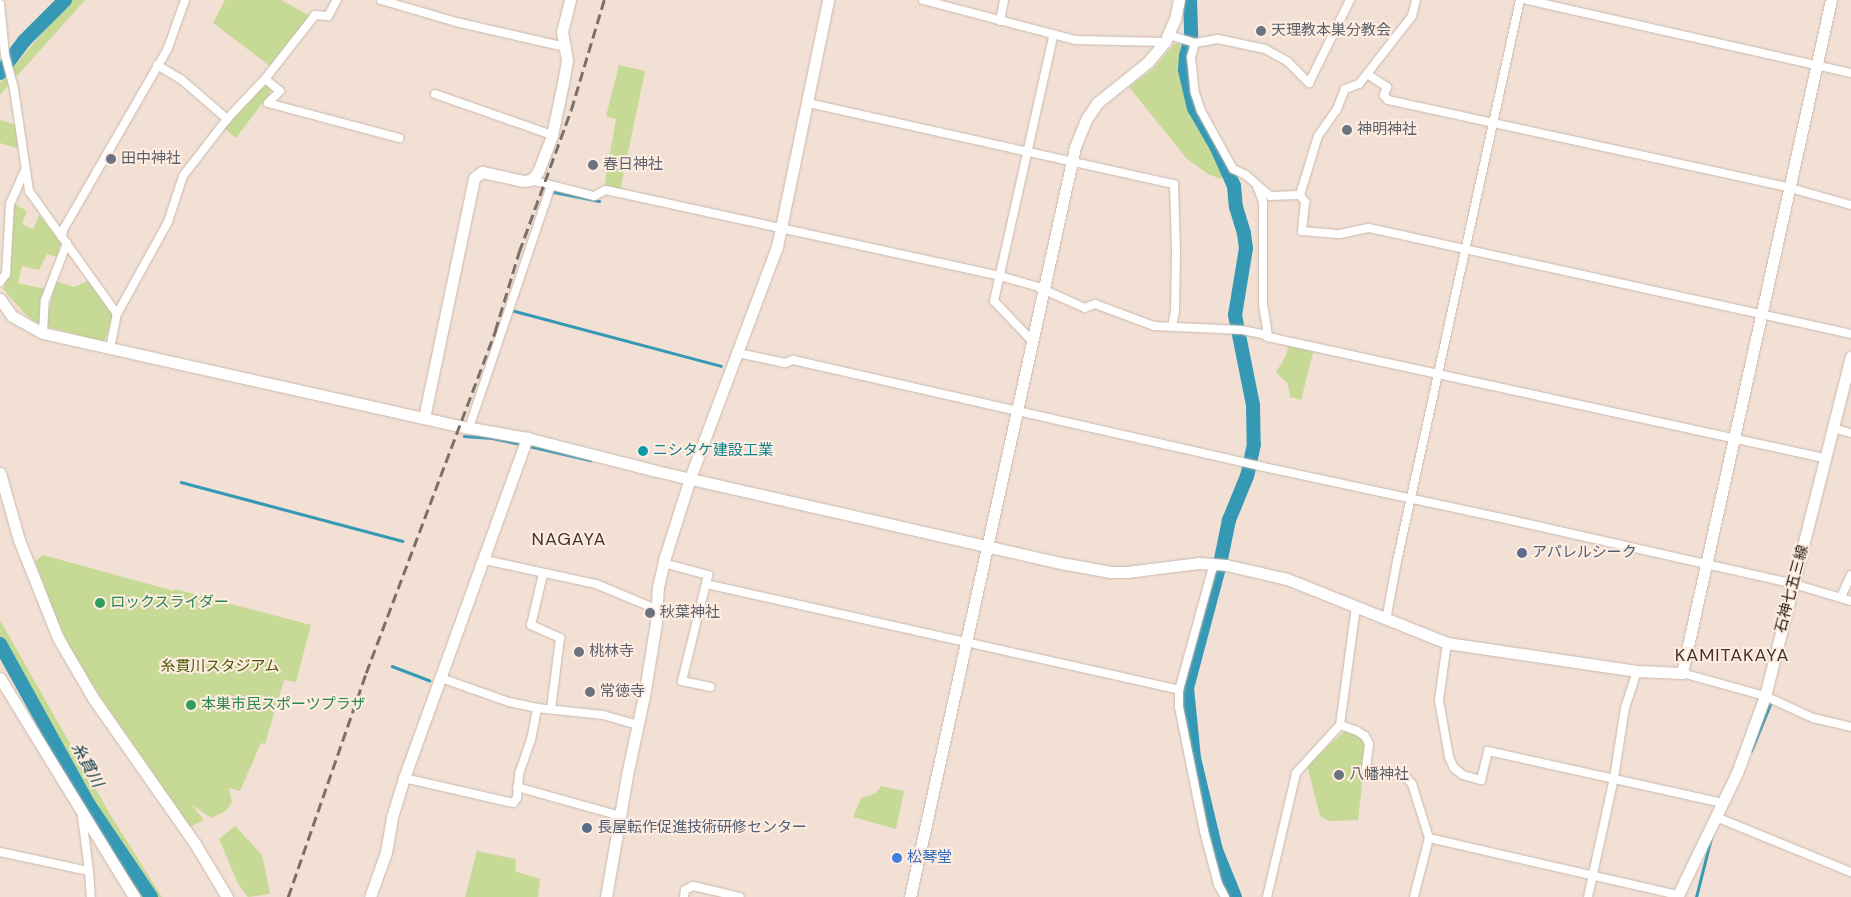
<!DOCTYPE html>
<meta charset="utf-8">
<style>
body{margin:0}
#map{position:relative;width:1851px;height:897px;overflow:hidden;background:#f2e0d4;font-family:"DM Sans","Noto Sans JP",sans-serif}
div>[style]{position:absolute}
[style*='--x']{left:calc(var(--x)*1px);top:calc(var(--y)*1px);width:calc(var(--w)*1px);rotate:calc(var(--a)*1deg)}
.green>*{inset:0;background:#c6da95}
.stream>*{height:2.5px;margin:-1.25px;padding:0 1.25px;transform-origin:1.25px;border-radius:1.25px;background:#3599b6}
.river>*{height:14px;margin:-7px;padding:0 7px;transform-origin:7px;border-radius:7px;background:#3599b6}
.roads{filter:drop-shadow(0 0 1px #c9b8ad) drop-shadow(0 0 1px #c9b8ad)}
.street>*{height:8px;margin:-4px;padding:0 4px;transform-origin:4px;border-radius:4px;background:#fff}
.secondary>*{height:11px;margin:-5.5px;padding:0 5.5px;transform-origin:5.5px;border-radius:5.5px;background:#fff}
.rail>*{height:2.5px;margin-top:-1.25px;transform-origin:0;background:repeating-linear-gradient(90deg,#7b7068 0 10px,transparent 0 15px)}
.dots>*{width:14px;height:14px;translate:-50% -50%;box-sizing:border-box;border:2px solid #ffede1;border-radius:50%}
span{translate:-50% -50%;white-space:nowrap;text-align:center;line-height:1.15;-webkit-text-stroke:4px #ffede1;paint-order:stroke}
.worship-label{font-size:15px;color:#5b616d}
.left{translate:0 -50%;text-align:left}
.culture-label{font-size:15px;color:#0d838f}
.service-label{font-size:15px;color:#4e5e75}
.street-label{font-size:15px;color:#251f1a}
.leisure-label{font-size:15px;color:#27864d}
.park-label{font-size:15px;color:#4a5b05}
.shop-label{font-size:15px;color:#366cbe}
.water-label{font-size:16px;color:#03323f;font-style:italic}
.quarter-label{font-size:18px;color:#42352b;letter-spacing:1px}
</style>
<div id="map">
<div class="green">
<i style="clip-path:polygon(70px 0,85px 0,0 95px,0 83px)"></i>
<i style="clip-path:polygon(225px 0,281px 0,310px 16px,271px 67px,213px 23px)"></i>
<i style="clip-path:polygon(1180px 43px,1183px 70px,1193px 115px,1218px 154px,1224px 173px,1221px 179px,1208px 174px,1187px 159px,1129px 87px,1154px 68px,1174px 44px)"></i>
<i style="clip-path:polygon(619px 65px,645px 71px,620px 191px,604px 187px,616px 119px,606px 116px)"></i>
<i style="clip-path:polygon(267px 84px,273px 89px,236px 138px,224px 128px,262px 85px)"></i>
<i style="clip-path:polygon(0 120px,17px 125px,20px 149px,0 143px)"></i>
<i style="clip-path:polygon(13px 203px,27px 211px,22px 224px,33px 229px,39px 215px,61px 243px,57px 257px,47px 254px,39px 270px,22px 266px,18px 283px,45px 289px,40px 325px,26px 315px,3px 289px,8px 276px)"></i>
<i style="clip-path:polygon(91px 280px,114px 315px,104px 342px,45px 326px,56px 281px,74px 287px)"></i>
<i style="clip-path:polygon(1289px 344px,1314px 349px,1301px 400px,1290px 397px,1288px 384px,1276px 372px,1286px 356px)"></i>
<i style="clip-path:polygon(43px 555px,174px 591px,175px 589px,311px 625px,296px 682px,284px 680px,265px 744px,261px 743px,240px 791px,229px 788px,232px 802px,226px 811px,211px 818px,191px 804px,204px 820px,190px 827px,77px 663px,58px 622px,35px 561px)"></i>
<i style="clip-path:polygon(0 620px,111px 816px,162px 897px,141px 897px,82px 803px,0 659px)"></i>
<i style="clip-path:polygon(1345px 731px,1359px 736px,1366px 747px,1358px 820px,1329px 821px,1320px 816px,1307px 765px)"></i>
<i style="clip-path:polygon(881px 786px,904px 791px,896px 829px,853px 817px,861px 798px,876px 793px)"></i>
<i style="clip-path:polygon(235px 826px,262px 855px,270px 894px,248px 897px,238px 884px,219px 839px)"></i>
<i style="clip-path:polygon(477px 851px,516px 859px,515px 871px,540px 879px,538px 897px,465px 897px)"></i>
</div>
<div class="stream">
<i style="--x:554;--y:192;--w:46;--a:11.3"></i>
<i style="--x:511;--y:310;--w:217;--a:14.9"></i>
<i style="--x:464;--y:436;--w:28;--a:4"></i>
<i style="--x:492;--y:438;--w:30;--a:12"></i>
<i style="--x:529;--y:446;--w:63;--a:12.9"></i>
<i style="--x:181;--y:482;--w:229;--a:14.9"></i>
<i style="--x:392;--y:666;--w:40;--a:21"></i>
<i style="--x:1751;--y:751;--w:53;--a:-67.8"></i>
<i style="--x:1696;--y:897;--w:61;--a:-75.7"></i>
</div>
<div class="river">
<i style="--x:1190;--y:0;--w:35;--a:88"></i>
<i style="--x:1191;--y:35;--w:22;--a:103"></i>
<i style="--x:1186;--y:56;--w:14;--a:94"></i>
<i style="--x:1185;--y:70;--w:39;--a:77"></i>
<i style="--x:1194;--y:108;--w:46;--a:60.1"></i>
<i style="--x:1217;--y:148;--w:42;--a:65.9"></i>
<i style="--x:1234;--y:186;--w:21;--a:85"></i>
<i style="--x:1236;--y:207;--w:28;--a:73"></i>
<i style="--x:1244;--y:234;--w:14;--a:82"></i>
<i style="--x:1246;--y:248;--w:68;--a:99.3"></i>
<i style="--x:1235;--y:315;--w:92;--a:78.7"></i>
<i style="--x:1253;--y:405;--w:39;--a:89"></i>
<i style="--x:1254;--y:444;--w:33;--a:102"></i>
<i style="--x:1247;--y:476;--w:48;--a:112.2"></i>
<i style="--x:1229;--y:520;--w:45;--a:101.6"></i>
<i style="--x:1220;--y:564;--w:128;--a:104.9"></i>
<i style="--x:1187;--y:688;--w:70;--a:84.3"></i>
<i style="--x:1194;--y:758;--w:95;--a:76.6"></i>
<i style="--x:1216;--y:850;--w:51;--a:68"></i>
<i style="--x:0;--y:73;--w:40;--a:-53"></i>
<i style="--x:24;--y:41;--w:58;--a:-45"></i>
<i style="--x:0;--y:644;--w:184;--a:61.1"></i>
<i style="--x:89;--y:805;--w:111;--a:56"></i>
</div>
<div class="roads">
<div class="street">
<i style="--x:381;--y:0;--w:78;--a:16.3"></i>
<i style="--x:456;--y:22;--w:112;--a:12.9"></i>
<i style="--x:923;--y:0;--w:158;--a:14.7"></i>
<i style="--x:1076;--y:40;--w:89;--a:1.3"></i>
<i style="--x:1416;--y:0;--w:16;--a:104"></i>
<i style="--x:1412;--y:16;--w:86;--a:127.9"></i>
<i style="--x:1359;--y:84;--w:15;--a:160"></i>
<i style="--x:1345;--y:89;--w:22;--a:112"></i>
<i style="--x:1337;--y:109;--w:33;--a:125"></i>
<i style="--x:1318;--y:136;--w:62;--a:107"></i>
<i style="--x:1300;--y:195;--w:9;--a:54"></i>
<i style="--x:1305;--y:202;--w:29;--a:96"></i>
<i style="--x:1302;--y:231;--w:38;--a:5"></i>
<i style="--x:1340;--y:234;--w:30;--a:-12"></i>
<i style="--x:1369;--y:228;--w:494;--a:12.4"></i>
<i style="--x:1527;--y:0;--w:332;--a:12.7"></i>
<i style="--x:0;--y:4;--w:51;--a:84.4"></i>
<i style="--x:5;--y:55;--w:35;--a:75"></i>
<i style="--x:14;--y:89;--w:103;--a:81.6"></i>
<i style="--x:29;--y:191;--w:151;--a:54.4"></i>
<i style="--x:1000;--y:21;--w:21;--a:-79"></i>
<i style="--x:1169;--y:35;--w:27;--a:17"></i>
<i style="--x:1195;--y:43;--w:23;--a:-10"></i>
<i style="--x:1218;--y:39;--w:48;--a:12"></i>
<i style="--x:1265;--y:49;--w:26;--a:29"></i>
<i style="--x:1288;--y:62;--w:30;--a:45"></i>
<i style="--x:1309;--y:83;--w:93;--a:-63.7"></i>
<i style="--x:1195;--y:43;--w:15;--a:106"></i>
<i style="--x:1191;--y:57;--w:36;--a:84"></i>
<i style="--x:1195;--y:93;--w:19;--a:72"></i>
<i style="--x:1201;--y:111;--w:66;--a:61.1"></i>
<i style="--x:1233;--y:169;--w:14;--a:25"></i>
<i style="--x:1246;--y:175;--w:32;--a:41"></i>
<i style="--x:1270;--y:196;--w:30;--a:-2"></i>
<i style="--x:157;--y:65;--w:29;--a:31"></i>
<i style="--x:182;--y:80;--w:60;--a:40.9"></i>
<i style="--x:1367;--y:74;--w:24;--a:33"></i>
<i style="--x:1387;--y:87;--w:9;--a:111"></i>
<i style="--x:1384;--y:95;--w:6;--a:51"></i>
<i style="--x:1388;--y:100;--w:412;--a:12.3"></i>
<i style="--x:1790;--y:188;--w:63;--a:15.6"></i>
<i style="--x:265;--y:79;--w:19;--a:39"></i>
<i style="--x:280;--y:91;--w:17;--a:135"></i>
<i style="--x:268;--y:103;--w:136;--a:15"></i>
<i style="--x:435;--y:94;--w:124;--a:19.3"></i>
<i style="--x:808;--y:103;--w:375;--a:12.5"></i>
<i style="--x:1174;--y:184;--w:69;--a:88.3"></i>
<i style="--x:1176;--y:253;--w:58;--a:91"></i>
<i style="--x:1175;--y:311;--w:16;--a:101"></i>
<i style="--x:531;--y:180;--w:65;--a:14.3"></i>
<i style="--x:594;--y:196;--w:13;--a:-27"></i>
<i style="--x:606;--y:190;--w:403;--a:12.3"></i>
<i style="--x:1000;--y:276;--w:40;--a:16"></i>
<i style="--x:1038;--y:287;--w:51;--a:24.1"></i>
<i style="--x:1085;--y:308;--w:11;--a:-22"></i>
<i style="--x:1095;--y:304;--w:63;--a:20.4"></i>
<i style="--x:1154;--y:326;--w:88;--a:2.6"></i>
<i style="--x:1242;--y:330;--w:20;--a:11"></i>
<i style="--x:1262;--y:334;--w:7;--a:27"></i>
<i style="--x:1268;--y:337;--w:569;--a:12.28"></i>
<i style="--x:1257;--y:186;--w:17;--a:69"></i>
<i style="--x:1263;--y:202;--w:102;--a:90"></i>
<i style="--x:1263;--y:304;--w:33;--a:81"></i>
<i style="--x:62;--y:237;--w:7;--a:-82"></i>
<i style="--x:63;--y:230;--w:210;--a:-60"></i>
<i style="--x:168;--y:48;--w:51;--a:-70.5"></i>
<i style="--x:0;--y:282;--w:10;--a:-53"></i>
<i style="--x:6;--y:274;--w:70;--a:-86.7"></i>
<i style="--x:10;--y:204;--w:37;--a:-66"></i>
<i style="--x:43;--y:333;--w:33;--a:-87"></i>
<i style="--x:45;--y:300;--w:61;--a:-68.9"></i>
<i style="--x:1032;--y:341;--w:55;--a:-133.5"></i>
<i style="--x:994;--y:301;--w:271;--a:-77.4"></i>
<i style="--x:110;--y:349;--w:36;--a:-79"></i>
<i style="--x:117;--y:314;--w:105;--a:-61"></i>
<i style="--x:168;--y:222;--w:48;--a:-71.9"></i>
<i style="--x:183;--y:176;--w:72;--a:-52.3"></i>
<i style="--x:227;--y:119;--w:55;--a:-46.5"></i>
<i style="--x:265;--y:79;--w:81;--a:-52"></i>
<i style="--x:315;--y:15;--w:13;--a:4"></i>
<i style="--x:328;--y:16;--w:18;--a:-61"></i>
<i style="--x:738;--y:353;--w:48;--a:12"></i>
<i style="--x:785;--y:363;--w:9;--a:-21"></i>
<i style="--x:793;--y:360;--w:478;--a:12.8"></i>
<i style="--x:1259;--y:466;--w:262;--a:12.1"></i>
<i style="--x:1515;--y:521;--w:286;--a:12.7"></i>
<i style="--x:1794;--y:584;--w:59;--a:16.6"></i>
<i style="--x:469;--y:428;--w:256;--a:-71.3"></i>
<i style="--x:1833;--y:428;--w:19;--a:16"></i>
<i style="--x:485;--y:560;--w:114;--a:12.2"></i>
<i style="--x:596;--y:584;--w:65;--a:22.6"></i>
<i style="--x:663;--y:563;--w:47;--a:14.9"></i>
<i style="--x:708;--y:575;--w:109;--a:103.8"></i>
<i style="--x:682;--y:681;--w:29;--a:12"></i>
<i style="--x:1214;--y:563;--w:132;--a:105.4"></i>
<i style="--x:1179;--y:690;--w:17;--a:90"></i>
<i style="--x:1179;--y:707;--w:126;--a:78.6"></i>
<i style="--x:1204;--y:831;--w:55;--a:75.2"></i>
<i style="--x:1218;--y:884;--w:15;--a:62"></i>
<i style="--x:543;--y:574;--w:52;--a:103.2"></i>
<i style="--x:531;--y:625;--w:32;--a:24"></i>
<i style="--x:560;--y:638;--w:72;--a:97.2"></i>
<i style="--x:706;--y:584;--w:485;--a:12.6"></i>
<i style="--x:1841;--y:597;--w:24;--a:-66"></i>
<i style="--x:1386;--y:620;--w:60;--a:-79.4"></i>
<i style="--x:1397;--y:561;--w:574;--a:-77.63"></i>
<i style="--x:1447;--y:643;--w:58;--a:98"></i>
<i style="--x:1439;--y:700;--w:58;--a:80"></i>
<i style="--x:1449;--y:757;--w:12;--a:66"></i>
<i style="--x:1454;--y:768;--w:11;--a:38"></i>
<i style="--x:1463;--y:775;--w:19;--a:16"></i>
<i style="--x:1481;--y:780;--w:30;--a:-76"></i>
<i style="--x:1488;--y:751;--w:241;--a:12.5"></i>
<i style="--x:1682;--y:673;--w:86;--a:15.5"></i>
<i style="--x:1765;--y:696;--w:53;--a:24.6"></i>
<i style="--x:1813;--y:718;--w:39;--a:13"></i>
<i style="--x:441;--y:678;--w:72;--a:19.4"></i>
<i style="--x:509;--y:702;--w:29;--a:12"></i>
<i style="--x:537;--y:708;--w:66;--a:6.1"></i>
<i style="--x:603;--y:715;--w:37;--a:16"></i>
<i style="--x:1340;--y:725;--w:18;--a:19"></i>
<i style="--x:1357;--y:731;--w:9;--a:32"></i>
<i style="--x:1365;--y:736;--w:9;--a:63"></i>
<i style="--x:1369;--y:744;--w:25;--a:97"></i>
<i style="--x:1366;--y:769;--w:37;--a:8"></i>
<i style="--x:1403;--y:774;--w:13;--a:48"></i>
<i style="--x:1412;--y:784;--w:57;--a:72.5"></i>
<i style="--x:1429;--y:838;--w:61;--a:104.3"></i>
<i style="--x:404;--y:778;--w:112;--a:12.9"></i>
<i style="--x:513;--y:803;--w:6;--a:-51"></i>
<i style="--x:517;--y:798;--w:24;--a:-85"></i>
<i style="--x:519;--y:774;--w:36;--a:-71"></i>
<i style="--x:531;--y:740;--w:33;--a:-79"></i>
<i style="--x:517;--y:787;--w:107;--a:15.7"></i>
<i style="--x:1716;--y:817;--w:146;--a:22.2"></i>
<i style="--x:1429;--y:838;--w:255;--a:12.9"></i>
<i style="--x:0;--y:852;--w:91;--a:12.1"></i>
<i style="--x:89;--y:871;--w:55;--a:-97.3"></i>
<i style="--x:89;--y:871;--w:26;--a:86"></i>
<i style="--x:684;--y:897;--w:7;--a:-82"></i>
<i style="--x:685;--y:890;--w:9;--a:-27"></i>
<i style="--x:693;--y:886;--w:48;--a:13.2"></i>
<i style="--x:1267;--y:897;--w:127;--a:-76.8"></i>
<i style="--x:1296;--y:773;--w:65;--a:-47.5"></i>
<i style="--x:1340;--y:725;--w:119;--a:-82.3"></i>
<i style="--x:1588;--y:897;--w:122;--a:-77.7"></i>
<i style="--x:1614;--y:778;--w:71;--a:-81.1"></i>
<i style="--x:1625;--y:708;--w:39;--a:-72"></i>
</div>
<div class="secondary">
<i style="--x:0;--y:299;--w:21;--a:55"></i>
<i style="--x:12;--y:316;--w:35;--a:29"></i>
<i style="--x:43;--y:333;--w:426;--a:12.6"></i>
<i style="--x:459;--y:426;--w:69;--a:10"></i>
<i style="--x:527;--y:438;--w:133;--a:14.3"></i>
<i style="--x:656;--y:471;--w:421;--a:12.8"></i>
<i style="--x:1067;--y:564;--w:44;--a:10.5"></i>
<i style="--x:1110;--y:572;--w:17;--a:0"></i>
<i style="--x:1127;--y:572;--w:73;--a:-7.1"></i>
<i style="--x:1199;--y:563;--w:27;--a:4"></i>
<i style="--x:1226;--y:565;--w:63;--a:12.9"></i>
<i style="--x:1287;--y:579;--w:172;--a:21.8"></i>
<i style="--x:1447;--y:643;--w:192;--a:8.4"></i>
<i style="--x:1637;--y:671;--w:45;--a:2.5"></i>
<i style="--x:1682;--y:673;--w:689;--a:-77.52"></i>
<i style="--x:424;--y:418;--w:245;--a:-78.2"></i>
<i style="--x:474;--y:178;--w:10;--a:-37"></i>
<i style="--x:482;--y:172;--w:43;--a:12.1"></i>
<i style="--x:524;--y:181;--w:7;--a:-8"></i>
<i style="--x:531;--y:180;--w:11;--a:-49"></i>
<i style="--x:538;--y:172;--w:40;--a:-69"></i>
<i style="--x:552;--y:135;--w:53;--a:-78.1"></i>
<i style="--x:563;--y:83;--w:23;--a:-80"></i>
<i style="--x:567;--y:60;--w:28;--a:-100"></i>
<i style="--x:562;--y:32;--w:33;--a:-76"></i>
<i style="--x:0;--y:473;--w:70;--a:74.2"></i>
<i style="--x:19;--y:540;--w:105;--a:68.3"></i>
<i style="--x:58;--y:638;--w:69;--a:59.7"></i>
<i style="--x:93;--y:698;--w:176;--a:55"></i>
<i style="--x:194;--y:842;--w:64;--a:59"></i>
<i style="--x:0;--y:678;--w:257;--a:58.5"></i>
<i style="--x:370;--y:897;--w:48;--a:-70.4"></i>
<i style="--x:386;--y:852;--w:36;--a:-80"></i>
<i style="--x:392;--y:817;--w:41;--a:-72.9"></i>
<i style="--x:404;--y:778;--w:362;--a:-70.1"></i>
<i style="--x:606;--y:897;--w:124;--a:-80.2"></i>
<i style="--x:627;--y:775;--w:81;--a:-77.9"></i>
<i style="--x:644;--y:696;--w:74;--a:-80.7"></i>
<i style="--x:656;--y:623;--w:36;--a:-87"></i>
<i style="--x:658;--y:587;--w:31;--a:-77"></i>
<i style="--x:665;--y:557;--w:83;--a:-72.4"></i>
<i style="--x:690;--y:478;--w:247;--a:-69.4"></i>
<i style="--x:777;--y:247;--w:252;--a:-78.3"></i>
<i style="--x:910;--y:897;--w:768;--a:-77.59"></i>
<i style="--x:1075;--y:147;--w:31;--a:-68"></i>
<i style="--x:1087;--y:118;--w:18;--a:-56"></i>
<i style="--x:1097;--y:103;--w:65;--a:-38.8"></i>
<i style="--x:1148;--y:62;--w:26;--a:-50"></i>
<i style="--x:1165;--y:42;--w:25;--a:-67"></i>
<i style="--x:1175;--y:19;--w:19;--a:-78"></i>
<i style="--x:1677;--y:897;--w:138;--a:-64.2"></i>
<i style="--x:1737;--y:773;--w:82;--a:-70"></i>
<i style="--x:1765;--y:696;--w:350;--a:-75.8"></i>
</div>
</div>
<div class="rail">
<i style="--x:288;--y:897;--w:237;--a:-70.8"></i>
<i style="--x:366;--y:673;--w:366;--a:-69.3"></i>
<i style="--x:495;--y:331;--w:83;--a:-73.1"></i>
<i style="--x:519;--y:252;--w:151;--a:-69.9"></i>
<i style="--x:571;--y:110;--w:115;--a:-73.3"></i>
</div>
<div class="dots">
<i style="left:1261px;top:31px;background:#6b7280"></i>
<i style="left:1347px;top:130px;background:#6b7280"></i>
<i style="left:111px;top:159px;background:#6b7280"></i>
<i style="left:593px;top:165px;background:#6b7280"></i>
<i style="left:643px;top:451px;background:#0f9aa8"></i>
<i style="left:1522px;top:553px;background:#5c6f8a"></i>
<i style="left:100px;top:603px;background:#2e9e5b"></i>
<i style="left:650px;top:613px;background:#6b7280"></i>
<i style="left:579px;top:652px;background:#6b7280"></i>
<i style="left:590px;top:692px;background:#6b7280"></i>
<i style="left:191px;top:705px;background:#2e9e5b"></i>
<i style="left:1339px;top:775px;background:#6b7280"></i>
<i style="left:587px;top:828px;background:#5c6f8a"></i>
<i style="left:897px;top:858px;background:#3f7fe0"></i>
</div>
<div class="worship-label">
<span class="left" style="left:1271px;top:31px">天理教本巣分教会</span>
<span class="left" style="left:1357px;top:130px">神明神社</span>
<span class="left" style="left:121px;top:159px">田中神社</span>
<span class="left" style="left:603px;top:165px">春日神社</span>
<span class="left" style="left:660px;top:613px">秋葉神社</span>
<span class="left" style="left:589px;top:652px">桃林寺</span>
<span class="left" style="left:600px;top:692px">常徳寺</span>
<span class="left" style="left:1349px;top:775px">八幡神社</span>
</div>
<div class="culture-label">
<span class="left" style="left:653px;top:451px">ニシタケ建設工業</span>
</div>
<div class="service-label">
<span class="left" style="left:1532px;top:553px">アパレルシーク</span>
<span class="left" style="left:597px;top:828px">長屋転作促進技術研修センター</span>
</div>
<div class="street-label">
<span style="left:1792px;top:589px;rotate:-75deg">石神七五三線</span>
</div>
<div class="leisure-label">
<span class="left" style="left:110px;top:603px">ロックスライダー</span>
<span class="left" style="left:201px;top:705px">本巣市民スポーツプラザ</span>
</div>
<div class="park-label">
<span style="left:220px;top:667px">糸貫川スタジアム</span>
</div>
<div class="shop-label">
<span class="left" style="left:907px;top:858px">松琴堂</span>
</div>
<div class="water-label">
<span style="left:87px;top:765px;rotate:61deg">糸貫川</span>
</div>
<div class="quarter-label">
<span style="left:569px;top:539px">NAGAYA</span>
<span style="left:1732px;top:655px">KAMITAKAYA</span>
</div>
</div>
